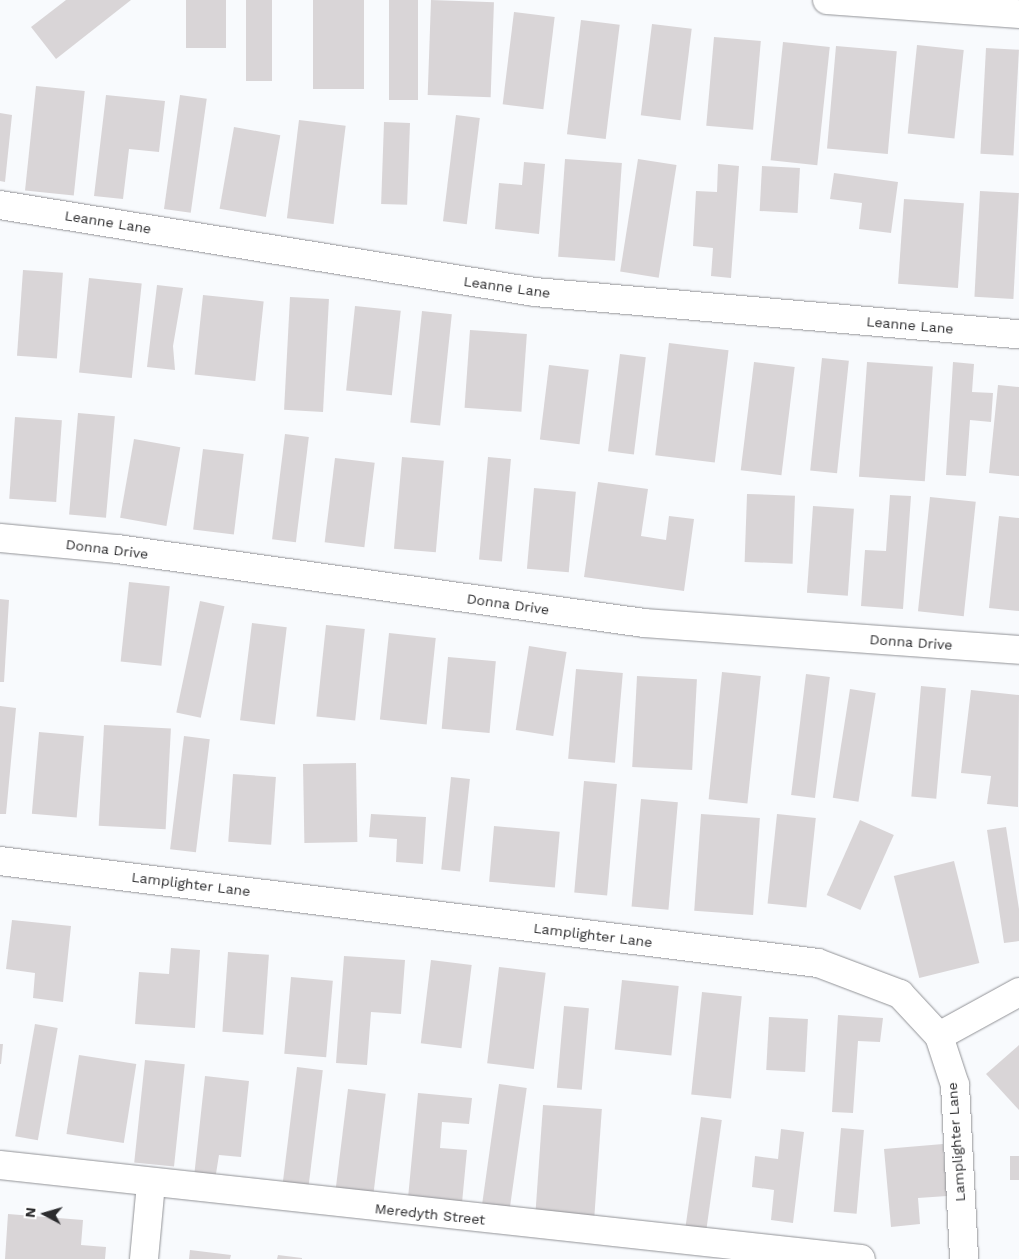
<!DOCTYPE html>
<style>
body{margin:0}
#map{position:relative;width:1019px;height:1259px;overflow:hidden;background:#f8fafd;font-family:"Work Sans",sans-serif}
div>[style]{position:absolute}
[style*='--x']{left:calc(var(--x)*1px);top:calc(var(--y)*1px);width:calc(var(--w)*1px);rotate:calc(var(--a)*1deg)}
.building>*{inset:0;background:#d9d5d7;transform-origin:0 0}
.roads{filter:drop-shadow(0 0 1px #929397) drop-shadow(0 0 1px #929397)}
.street>*{height:28px;margin:-14px;padding:0 14px;transform-origin:14px;border-radius:14px;background:#fff}
span{translate:-50% -50%;white-space:nowrap;text-align:center;line-height:1.15;-webkit-text-stroke:4px #fff;paint-order:stroke}
.street-label{font-size:14px;color:#2c2c2e}
.north{position:absolute;left:20px;top:1189px;width:50px;height:50px;-webkit-text-stroke:4px #fff;paint-order:stroke;rotate:276deg;font-size:14px;font-weight:700;line-height:20px;text-align:center;color:#2c2c2e}
.north::after{content:'';display:block;margin:auto;width:18px;height:22px;background:#2c2c2e;clip-path:polygon(50% 0,100% 100%,50% 72%,0 100%)}
</style>
<div id="map">
<div class="building">
<i style="clip-path:polygon(66px 0,131px 0,56px 59px,31px 27px)"></i>
<i style="left:186px;top:0;width:40px;height:48px"></i>
<i style="left:246px;top:0;width:26px;height:81px"></i>
<i style="left:313px;top:0;width:51px;height:89px"></i>
<i style="left:389px;top:0;width:29px;height:100px"></i>
<i style="left:431px;top:0;width:63px;height:95px;rotate:2deg"></i>
<i style="left:514px;top:12px;width:41px;height:93px;rotate:7deg"></i>
<i style="left:581px;top:20px;width:39px;height:115px;rotate:7deg"></i>
<i style="left:652px;top:24px;width:40px;height:92px;rotate:7deg"></i>
<i style="left:714px;top:37px;width:47px;height:89px;rotate:5deg"></i>
<i style="left:783px;top:42px;width:47px;height:119px;rotate:6deg"></i>
<i style="left:917px;top:45px;width:47px;height:89px;rotate:6deg"></i>
<i style="left:836px;top:46px;width:61px;height:103px;rotate:5deg"></i>
<i style="left:986px;top:48px;width:33px;height:106px;rotate:3deg"></i>
<i style="left:36px;top:86px;width:49px;height:105px;rotate:6deg"></i>
<i style="clip-path:polygon(106px 95px,165px 101px,159px 152px,129px 149px,123px 199px,94px 196px)"></i>
<i style="left:180px;top:95px;width:27px;height:115px;rotate:8deg"></i>
<i style="clip-path:polygon(0 113px,12px 115px,5px 182px,0 181px)"></i>
<i style="left:456px;top:115px;width:24px;height:107px;rotate:7deg"></i>
<i style="left:299px;top:120px;width:47px;height:99px;rotate:7deg"></i>
<i style="left:384px;top:122px;width:26px;height:82px;rotate:2deg"></i>
<i style="left:234px;top:127px;width:47px;height:83px;rotate:10deg"></i>
<i style="left:565px;top:159px;width:57px;height:98px;rotate:4deg"></i>
<i style="left:638px;top:159px;width:39px;height:114px;rotate:9deg"></i>
<i style="clip-path:polygon(524px 162px,545px 164px,539px 234px,495px 229px,499px 183px,522px 185px)"></i>
<i style="clip-path:polygon(718px 164px,739px 166px,731px 278px,711px 276px,713px 248px,693px 246px,696px 191px,717px 192px)"></i>
<i style="left:762px;top:166px;width:38px;height:45px;rotate:3deg"></i>
<i style="clip-path:polygon(834px 173px,898px 182px,891px 233px,859px 229px,862px 203px,830px 199px)"></i>
<i style="left:980px;top:191px;width:39px;height:106px;rotate:3deg"></i>
<i style="left:904px;top:199px;width:60px;height:85px;rotate:4deg"></i>
<i style="left:23px;top:270px;width:40px;height:86px;rotate:4deg"></i>
<i style="left:89px;top:278px;width:53px;height:95px;rotate:6deg"></i>
<i style="clip-path:polygon(157px 285px,183px 288px,173px 346px,175px 370px,147px 367px)"></i>
<i style="left:203px;top:295px;width:61px;height:80px;rotate:6deg"></i>
<i style="left:290px;top:297px;width:39px;height:113px;rotate:3deg"></i>
<i style="left:355px;top:306px;width:46px;height:85px;rotate:6deg"></i>
<i style="left:422px;top:311px;width:30px;height:112px;rotate:6deg"></i>
<i style="left:470px;top:330px;width:57px;height:78px;rotate:4deg"></i>
<i style="left:669px;top:343px;width:60px;height:113px;rotate:7deg"></i>
<i style="left:620px;top:354px;width:26px;height:98px;rotate:7deg"></i>
<i style="left:822px;top:358px;width:27px;height:113px;rotate:6deg"></i>
<i style="left:754px;top:362px;width:41px;height:109px;rotate:7deg"></i>
<i style="left:867px;top:362px;width:66px;height:115px;rotate:4deg"></i>
<i style="clip-path:polygon(953px 362px,974px 364px,972px 392px,993px 393px,991px 422px,970px 420px,966px 476px,946px 475px)"></i>
<i style="left:549px;top:365px;width:40px;height:75px;rotate:7deg"></i>
<i style="clip-path:polygon(998px 385px,1019px 387px,1019px 476px,989px 473px)"></i>
<i style="left:78px;top:413px;width:37px;height:102px;rotate:5deg"></i>
<i style="left:15px;top:417px;width:47px;height:82px;rotate:4deg"></i>
<i style="left:285px;top:434px;width:24px;height:106px;rotate:7deg"></i>
<i style="left:134px;top:439px;width:47px;height:80px;rotate:10deg"></i>
<i style="left:203px;top:449px;width:41px;height:81px;rotate:7deg"></i>
<i style="left:402px;top:457px;width:42px;height:92px;rotate:5deg"></i>
<i style="left:488px;top:457px;width:23px;height:103px;rotate:5deg"></i>
<i style="left:335px;top:458px;width:40px;height:85px;rotate:7deg"></i>
<i style="clip-path:polygon(598px 482px,648px 489px,641px 536px,666px 540px,669px 516px,694px 519px,684px 591px,584px 577px)"></i>
<i style="left:534px;top:488px;width:42px;height:81px;rotate:5deg"></i>
<i style="left:747px;top:494px;width:48px;height:68px;rotate:2deg"></i>
<i style="clip-path:polygon(890px 495px,911px 496px,903px 609px,861px 606px,865px 550px,886px 551px)"></i>
<i style="left:930px;top:497px;width:46px;height:115px;rotate:6deg"></i>
<i style="left:813px;top:506px;width:41px;height:87px;rotate:4deg"></i>
<i style="clip-path:polygon(999px 516px,1019px 518px,1019px 611px,989px 608px)"></i>
<i style="left:129px;top:582px;width:41px;height:80px;rotate:6deg"></i>
<i style="clip-path:polygon(0 599px,9px 600px,4px 682px,0 682px)"></i>
<i style="left:200px;top:601px;width:25px;height:114px;rotate:12deg"></i>
<i style="left:252px;top:623px;width:35px;height:98px;rotate:7deg"></i>
<i style="left:326px;top:625px;width:39px;height:92px;rotate:6deg"></i>
<i style="left:389px;top:633px;width:47px;height:87px;rotate:6deg"></i>
<i style="left:529px;top:646px;width:38px;height:85px;rotate:9deg"></i>
<i style="left:448px;top:657px;width:48px;height:72px;rotate:5deg"></i>
<i style="left:576px;top:669px;width:47px;height:90px;rotate:5deg"></i>
<i style="left:722px;top:672px;width:39px;height:128px;rotate:6deg"></i>
<i style="left:806px;top:674px;width:24px;height:122px;rotate:7deg"></i>
<i style="left:637px;top:676px;width:60px;height:91px;rotate:3deg"></i>
<i style="left:921px;top:686px;width:25px;height:111px;rotate:5deg"></i>
<i style="left:850px;top:689px;width:26px;height:110px;rotate:9deg"></i>
<i style="clip-path:polygon(971px 690px,1019px 695px,1018px 807px,987px 804px,991px 776px,961px 773px)"></i>
<i style="clip-path:polygon(0 706px,16px 708px,6px 814px,0 814px)"></i>
<i style="left:104px;top:725px;width:67px;height:101px;rotate:3deg"></i>
<i style="left:39px;top:732px;width:45px;height:82px;rotate:5deg"></i>
<i style="left:184px;top:736px;width:26px;height:114px;rotate:7deg"></i>
<i style="left:356px;top:763px;width:79px;height:53px;rotate:89deg"></i>
<i style="left:233px;top:774px;width:43px;height:68px;rotate:4deg"></i>
<i style="left:451px;top:777px;width:19px;height:93px;rotate:6deg"></i>
<i style="left:584px;top:781px;width:33px;height:112px;rotate:5deg"></i>
<i style="left:641px;top:799px;width:37px;height:108px;rotate:5deg"></i>
<i style="clip-path:polygon(371px 814px,426px 817px,423px 864px,396px 862px,397px 839px,369px 837px)"></i>
<i style="left:701px;top:814px;width:59px;height:97px;rotate:4deg"></i>
<i style="left:777px;top:814px;width:39px;height:90px;rotate:6deg"></i>
<i style="left:860px;top:820px;width:37px;height:82px;rotate:24deg"></i>
<i style="left:494px;top:826px;width:66px;height:56px;rotate:5deg"></i>
<i style="clip-path:polygon(1006px 827px,1019px 909px,1019px 941px,1004px 943px,987px 830px)"></i>
<i style="left:954px;top:861px;width:105px;height:62px;rotate:76deg"></i>
<i style="clip-path:polygon(12px 920px,71px 926px,63px 1002px,33px 998px,35px 973px,6px 969px)"></i>
<i style="clip-path:polygon(171px 948px,200px 950px,195px 1028px,135px 1024px,139px 972px,169px 974px)"></i>
<i style="left:228px;top:952px;width:41px;height:80px;rotate:4deg"></i>
<i style="clip-path:polygon(344px 956px,405px 960px,401px 1014px,371px 1012px,367px 1065px,336px 1063px)"></i>
<i style="left:431px;top:960px;width:41px;height:84px;rotate:7deg"></i>
<i style="left:499px;top:967px;width:47px;height:97px;rotate:7deg"></i>
<i style="left:291px;top:977px;width:42px;height:77px;rotate:5deg"></i>
<i style="left:622px;top:980px;width:57px;height:70px;rotate:6deg"></i>
<i style="left:702px;top:992px;width:40px;height:103px;rotate:6deg"></i>
<i style="left:564px;top:1006px;width:25px;height:82px;rotate:5deg"></i>
<i style="clip-path:polygon(838px 1015px,883px 1018px,880px 1042px,858px 1041px,853px 1113px,832px 1112px)"></i>
<i style="left:769px;top:1017px;width:39px;height:53px;rotate:3deg"></i>
<i style="left:35px;top:1024px;width:23px;height:114px;rotate:10deg"></i>
<i style="clip-path:polygon(0 1044px,3px 1044px,1px 1064px,0 1064px)"></i>
<i style="clip-path:polygon(1019px 1045px,1019px 1110px,986px 1074px)"></i>
<i style="left:79px;top:1055px;width:58px;height:80px;rotate:9deg"></i>
<i style="left:145px;top:1060px;width:40px;height:103px;rotate:6deg"></i>
<i style="left:297px;top:1067px;width:26px;height:116px;rotate:7deg"></i>
<i style="clip-path:polygon(205px 1076px,249px 1081px,241px 1157px,219px 1155px,215px 1180px,194px 1177px)"></i>
<i style="left:499px;top:1084px;width:28px;height:131px;rotate:8deg"></i>
<i style="left:348px;top:1089px;width:38px;height:104px;rotate:7deg"></i>
<i style="clip-path:polygon(418px 1093px,472px 1098px,469px 1124px,442px 1122px,440px 1148px,467px 1150px,462px 1203px,408px 1198px)"></i>
<i style="left:543px;top:1105px;width:59px;height:114px;rotate:4deg"></i>
<i style="left:701px;top:1117px;width:21px;height:116px;rotate:8deg"></i>
<i style="left:841px;top:1128px;width:23px;height:84px;rotate:5deg"></i>
<i style="clip-path:polygon(781px 1129px,804px 1132px,793px 1223px,771px 1220px,774px 1190px,752px 1187px,755px 1156px,778px 1159px)"></i>
<i style="clip-path:polygon(943px 1144px,947px 1196px,918px 1198px,920px 1224px,891px 1227px,884px 1149px)"></i>
<i style="left:1010px;top:1156px;width:9px;height:24px"></i>
<i style="clip-path:polygon(8px 1214px,83px 1220px,81px 1245px,106px 1247px,105px 1259px,5px 1259px)"></i>
<i style="clip-path:polygon(190px 1250px,231px 1255px,230px 1259px,189px 1259px)"></i>
<i style="clip-path:polygon(278px 1255px,302px 1258px,302px 1259px,277px 1259px)"></i>
</div>
<div class="roads">
<div class="street">
<i style="--x:827;--y:0;--w:193;--a:4.2"></i>
<i style="--x:0;--y:205;--w:542;--a:9.24"></i>
<i style="--x:535;--y:292;--w:486;--a:5"></i>
<i style="--x:0;--y:538;--w:118;--a:5.4"></i>
<i style="--x:117;--y:549;--w:532;--a:7.99"></i>
<i style="--x:644;--y:623;--w:376;--a:4.1"></i>
<i style="--x:0;--y:861;--w:824;--a:7.11"></i>
<i style="--x:818;--y:963;--w:88;--a:20.7"></i>
<i style="--x:900;--y:994;--w:57;--a:47.1"></i>
<i style="--x:939;--y:1036;--w:52;--a:71.9"></i>
<i style="--x:955;--y:1085;--w:174;--a:87"></i>
<i style="--x:939;--y:1036;--w:91;--a:-28.8"></i>
<i style="--x:0;--y:1165;--w:866;--a:6.23"></i>
<i style="--x:144;--y:1259;--w:75;--a:-84.7"></i>
</div>
</div>
<div class="street-label">
<span style="left:108px;top:222px;rotate:9deg">Leanne Lane</span>
<span style="left:507px;top:287px;rotate:8deg">Leanne Lane</span>
<span style="left:910px;top:325px;rotate:5deg">Leanne Lane</span>
<span style="left:107px;top:549px;rotate:7deg">Donna Drive</span>
<span style="left:508px;top:604px;rotate:8deg">Donna Drive</span>
<span style="left:911px;top:642px;rotate:4deg">Donna Drive</span>
<span style="left:191px;top:884px;rotate:7deg">Lamplighter Lane</span>
<span style="left:593px;top:935px;rotate:7deg">Lamplighter Lane</span>
<span style="left:956px;top:1142px;rotate:-94deg">Lamplighter Lane</span>
<span style="left:430px;top:1214px;rotate:6deg">Meredyth Street</span>
</div>
<div class="north">N</div>
</div>
